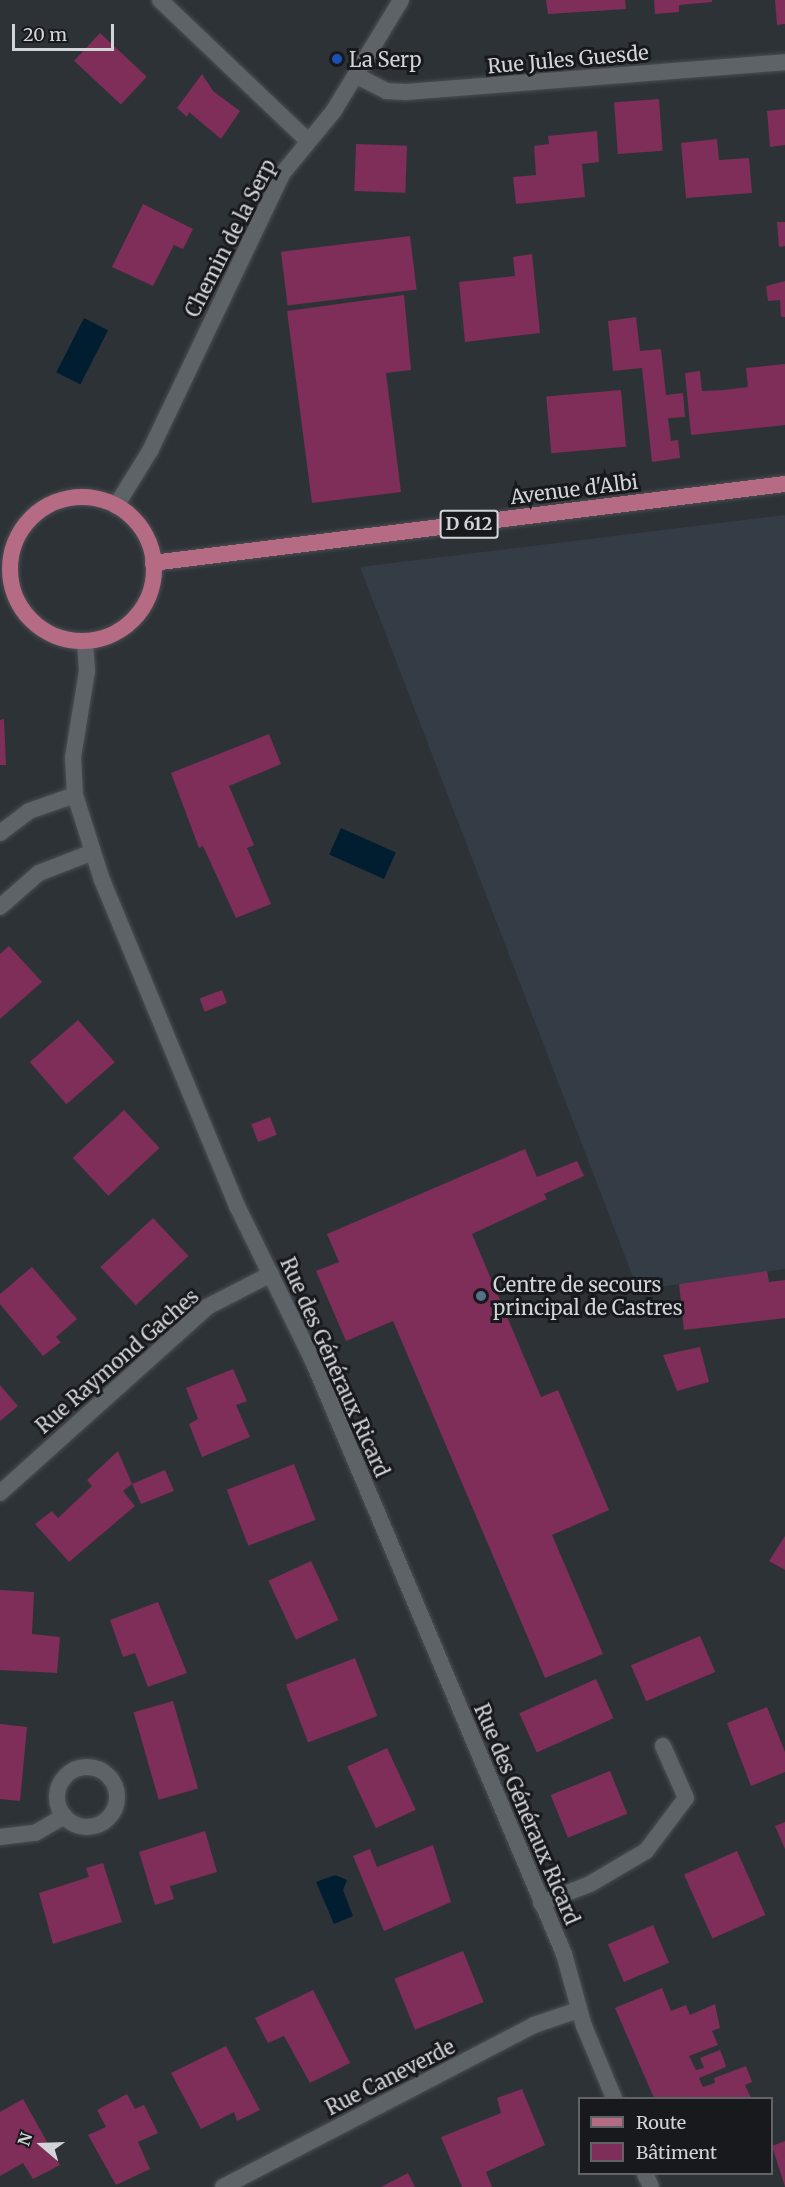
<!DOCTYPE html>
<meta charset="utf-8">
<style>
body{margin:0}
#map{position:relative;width:785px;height:2187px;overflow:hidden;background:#2d3237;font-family:Merriweather,serif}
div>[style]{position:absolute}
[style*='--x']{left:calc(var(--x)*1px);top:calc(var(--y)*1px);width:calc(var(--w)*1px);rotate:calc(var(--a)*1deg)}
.built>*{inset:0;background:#343d46}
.water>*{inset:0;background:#011e30;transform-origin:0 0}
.building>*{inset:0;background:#7e2e58;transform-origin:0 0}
.roads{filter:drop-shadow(0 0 2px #4a4e52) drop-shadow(0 0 2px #4a4e52)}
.minor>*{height:16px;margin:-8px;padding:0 8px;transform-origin:8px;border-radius:8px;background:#5e6368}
.minor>.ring{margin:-8px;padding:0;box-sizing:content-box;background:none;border:16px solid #5e6368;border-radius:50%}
.tertiary>*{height:16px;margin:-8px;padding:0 8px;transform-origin:8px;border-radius:8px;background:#5e6368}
.primary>*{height:16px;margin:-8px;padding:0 8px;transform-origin:8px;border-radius:8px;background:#b66b85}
.primary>.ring{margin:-8px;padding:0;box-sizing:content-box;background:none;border:16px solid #b66b85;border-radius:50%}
.dots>*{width:16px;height:16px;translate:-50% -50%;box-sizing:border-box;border:3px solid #17191c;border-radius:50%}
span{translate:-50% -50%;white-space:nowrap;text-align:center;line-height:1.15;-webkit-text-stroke:6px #17191c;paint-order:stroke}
.shield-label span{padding:2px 4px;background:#17191c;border:2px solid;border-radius:4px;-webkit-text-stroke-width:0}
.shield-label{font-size:18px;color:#d1d4d8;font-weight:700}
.poi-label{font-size:20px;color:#d1d4d8}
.left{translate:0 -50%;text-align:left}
.street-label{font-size:20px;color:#d1d4d8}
.legend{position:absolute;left:578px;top:2097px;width:195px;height:78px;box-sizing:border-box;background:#17191c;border:2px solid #616467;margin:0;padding:8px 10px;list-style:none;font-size:18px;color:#d1d4d8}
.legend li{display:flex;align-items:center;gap:12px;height:30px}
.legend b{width:30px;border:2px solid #616467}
.north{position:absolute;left:12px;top:2115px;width:60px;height:60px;-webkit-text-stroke:4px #17191c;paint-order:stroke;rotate:289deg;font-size:16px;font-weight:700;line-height:24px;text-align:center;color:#d1d4d8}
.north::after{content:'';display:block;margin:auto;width:21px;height:27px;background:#d1d4d8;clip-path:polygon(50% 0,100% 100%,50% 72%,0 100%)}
.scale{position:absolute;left:12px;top:24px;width:102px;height:27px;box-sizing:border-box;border:3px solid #d1d4d8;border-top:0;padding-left:8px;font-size:18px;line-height:21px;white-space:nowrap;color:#d1d4d8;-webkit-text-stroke:4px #17191c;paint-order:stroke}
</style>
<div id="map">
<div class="built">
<i style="clip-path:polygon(785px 515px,785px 1269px,638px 1290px,360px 567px)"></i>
</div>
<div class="water">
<i style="left:84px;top:318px;width:27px;height:61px;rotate:27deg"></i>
<i style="left:341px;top:828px;width:60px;height:29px;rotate:24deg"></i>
<i style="clip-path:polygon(335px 1875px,347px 1880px,343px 1890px,353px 1916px,334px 1924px,316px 1882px)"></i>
</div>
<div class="building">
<i style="clip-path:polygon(546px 0,625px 0,626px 9px,548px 14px)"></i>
<i style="clip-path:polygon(654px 0,712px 0,712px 2px,679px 5px,679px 12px,655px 14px)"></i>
<i style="clip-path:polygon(775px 0,785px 0,785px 24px,777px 25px)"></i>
<i style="left:100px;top:33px;width:64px;height:38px;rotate:43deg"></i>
<i style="clip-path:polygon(202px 74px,213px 91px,240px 111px,221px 139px,189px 112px,187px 117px,177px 108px)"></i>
<i style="left:659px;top:99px;width:52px;height:45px;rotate:86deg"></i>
<i style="clip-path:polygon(785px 109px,785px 145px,770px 147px,767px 111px)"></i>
<i style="clip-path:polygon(597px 131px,599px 162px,582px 164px,585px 197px,516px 204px,513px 177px,536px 175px,534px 146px,549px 144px,548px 136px)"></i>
<i style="clip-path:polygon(717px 139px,719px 160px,749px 158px,752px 193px,686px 198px,681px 143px)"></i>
<i style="left:356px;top:144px;width:51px;height:47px;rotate:2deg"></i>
<i style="clip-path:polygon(143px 204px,193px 229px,183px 249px,174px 245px,153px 286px,112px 267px)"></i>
<i style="clip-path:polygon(777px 222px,785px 222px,785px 246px,779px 247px)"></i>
<i style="left:410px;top:236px;width:54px;height:130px;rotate:83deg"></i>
<i style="clip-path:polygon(532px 254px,540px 333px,465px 342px,459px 282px,515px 276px,513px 257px)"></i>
<i style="clip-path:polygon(785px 281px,785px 317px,781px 317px,780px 300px,768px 301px,766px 286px)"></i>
<i style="clip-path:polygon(404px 295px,411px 370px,386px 373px,401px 492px,312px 503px,287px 311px)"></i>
<i style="clip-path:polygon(636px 317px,640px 351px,661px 349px,666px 395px,683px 393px,685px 417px,668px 418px,671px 441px,678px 440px,680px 458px,652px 462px,642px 368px,613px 371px,608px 321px)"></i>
<i style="clip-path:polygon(785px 364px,785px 425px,691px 435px,685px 373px,700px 371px,702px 391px,724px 390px,748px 387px,746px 368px)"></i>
<i style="left:621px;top:390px;width:57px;height:75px;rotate:85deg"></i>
<i style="clip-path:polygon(4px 719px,6px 765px,0 765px,0 720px)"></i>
<i style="clip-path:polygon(269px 734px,281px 764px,229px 786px,254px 845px,247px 848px,271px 904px,236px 918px,203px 846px,199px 848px,171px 773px)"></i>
<i style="clip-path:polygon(9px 946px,42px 982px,0 1019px,0 954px)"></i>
<i style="left:222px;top:990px;width:14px;height:24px;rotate:69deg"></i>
<i style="left:78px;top:1020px;width:56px;height:64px;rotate:49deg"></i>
<i style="left:124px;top:1110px;width:52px;height:70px;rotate:47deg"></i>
<i style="left:270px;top:1117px;width:19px;height:20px;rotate:69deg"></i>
<i style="clip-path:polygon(525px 1149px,537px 1177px,577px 1161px,584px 1176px,544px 1194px,547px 1199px,472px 1234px,541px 1397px,558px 1390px,609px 1510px,552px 1535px,603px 1654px,545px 1678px,393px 1321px,346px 1341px,316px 1271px,339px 1262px,327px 1234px)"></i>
<i style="left:153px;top:1218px;width:52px;height:72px;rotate:47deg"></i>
<i style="clip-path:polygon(32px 1267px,77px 1319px,56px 1337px,61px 1342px,43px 1356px,0 1304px,0 1294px)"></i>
<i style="clip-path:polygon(767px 1271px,769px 1282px,785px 1280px,785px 1318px,684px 1330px,679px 1284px)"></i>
<i style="clip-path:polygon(700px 1347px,709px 1382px,677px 1391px,663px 1355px)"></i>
<i style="clip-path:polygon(233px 1369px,247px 1401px,236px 1405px,250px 1437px,202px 1457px,189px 1424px,198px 1419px,186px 1388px)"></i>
<i style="clip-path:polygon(0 1385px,18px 1406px,0 1421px)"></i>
<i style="clip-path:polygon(118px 1451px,132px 1484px,165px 1470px,174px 1491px,141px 1504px,132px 1484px,123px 1491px,135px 1506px,69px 1562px,35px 1524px,52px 1511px,58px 1518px,92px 1486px,87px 1480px)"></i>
<i style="left:294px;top:1464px;width:60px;height:72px;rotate:69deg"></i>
<i style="clip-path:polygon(785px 1536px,785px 1570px,769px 1561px)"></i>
<i style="left:311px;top:1561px;width:65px;height:47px;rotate:65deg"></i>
<i style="clip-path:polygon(0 1590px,34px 1592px,32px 1634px,60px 1637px,57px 1673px,0 1670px)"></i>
<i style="clip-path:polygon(158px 1602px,187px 1673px,148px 1687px,135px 1653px,123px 1657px,110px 1620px)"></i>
<i style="left:700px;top:1636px;width:39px;height:75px;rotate:67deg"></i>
<i style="left:355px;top:1658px;width:62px;height:74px;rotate:69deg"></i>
<i style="left:596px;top:1679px;width:43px;height:84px;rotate:66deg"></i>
<i style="left:173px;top:1701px;width:91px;height:41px;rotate:74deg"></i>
<i style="clip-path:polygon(767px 1707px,785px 1752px,785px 1772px,751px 1786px,727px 1723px)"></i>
<i style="clip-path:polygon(0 1724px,27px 1727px,20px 1801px,0 1799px)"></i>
<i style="left:387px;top:1748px;width:68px;height:44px;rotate:65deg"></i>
<i style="left:610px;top:1771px;width:46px;height:64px;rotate:68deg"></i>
<i style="clip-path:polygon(785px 1822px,785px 1849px,775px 1826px)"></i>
<i style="clip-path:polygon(205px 1831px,217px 1872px,170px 1886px,174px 1899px,155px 1905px,139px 1852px)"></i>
<i style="clip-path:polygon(433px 1845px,451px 1902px,384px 1931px,353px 1856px,370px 1849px,377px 1867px)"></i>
<i style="left:737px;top:1851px;width:70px;height:58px;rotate:66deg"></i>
<i style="clip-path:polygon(103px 1863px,122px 1922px,53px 1944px,39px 1893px,89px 1877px,86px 1868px)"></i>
<i style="left:653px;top:1925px;width:41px;height:49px;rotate:67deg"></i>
<i style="left:463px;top:1951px;width:55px;height:74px;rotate:68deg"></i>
<i style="clip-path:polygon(662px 1988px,671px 2011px,686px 2005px,690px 2015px,715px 2004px,720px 2028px,712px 2031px,718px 2045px,689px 2056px,696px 2070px,704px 2068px,700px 2058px,720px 2050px,724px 2060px,726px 2067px,699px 2078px,703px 2087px,715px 2083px,714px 2078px,746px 2066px,752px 2082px,745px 2085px,751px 2098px,654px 2098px,615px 2008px)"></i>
<i style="clip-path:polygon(313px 1990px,350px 2063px,310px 2083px,284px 2036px,268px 2043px,255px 2018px)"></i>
<i style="clip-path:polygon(226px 2046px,260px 2110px,237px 2121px,234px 2112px,201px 2129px,171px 2073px)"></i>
<i style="clip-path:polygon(522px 2089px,545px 2145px,486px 2172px,492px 2187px,462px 2187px,441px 2137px,501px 2113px,497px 2098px)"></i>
<i style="clip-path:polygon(127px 2094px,135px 2109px,144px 2105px,158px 2133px,138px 2142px,150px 2169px,116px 2185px,88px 2135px,106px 2127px,97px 2110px)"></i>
<i style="clip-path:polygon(23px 2099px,60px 2165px,33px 2179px,23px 2163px,0 2176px,0 2112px)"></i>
<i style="clip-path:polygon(785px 2141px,785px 2187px,772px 2146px)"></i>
<i style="clip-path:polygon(408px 2173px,415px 2187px,381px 2187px)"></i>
</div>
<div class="roads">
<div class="minor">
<i style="--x:160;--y:0;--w:204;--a:43.6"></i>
<i style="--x:357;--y:76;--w:33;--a:27"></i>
<i style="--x:386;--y:91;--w:20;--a:3"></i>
<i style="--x:406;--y:92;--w:380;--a:-4.5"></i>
<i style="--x:0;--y:833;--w:36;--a:-37"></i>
<i style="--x:29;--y:811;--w:49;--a:-19.2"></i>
<i style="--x:0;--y:907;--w:52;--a:-41.1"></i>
<i style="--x:39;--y:873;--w:58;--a:-21.3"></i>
<i style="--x:0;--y:1493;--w:278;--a:-41.9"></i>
<i style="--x:207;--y:1307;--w:72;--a:-27.3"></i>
<i class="ring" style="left:57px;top:1767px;width:44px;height:44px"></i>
<i style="--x:0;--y:1837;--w:35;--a:-7"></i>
<i style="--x:35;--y:1833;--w:34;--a:-30"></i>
<i style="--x:541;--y:1903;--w:53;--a:-21.2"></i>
<i style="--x:590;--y:1884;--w:65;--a:-30.5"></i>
<i style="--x:646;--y:1851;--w:66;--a:-53"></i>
<i style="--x:686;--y:1798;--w:57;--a:-113.9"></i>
<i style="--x:223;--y:2187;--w:351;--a:-27.5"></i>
<i style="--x:534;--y:2025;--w:46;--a:-18.8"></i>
</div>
<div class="tertiary">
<i style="--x:116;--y:506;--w:65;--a:-58.3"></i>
<i style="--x:150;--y:451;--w:307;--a:-64.5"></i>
<i style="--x:282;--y:174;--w:80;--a:-50.6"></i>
<i style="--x:333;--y:112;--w:131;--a:-58.7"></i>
<i style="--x:85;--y:642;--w:29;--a:86"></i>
<i style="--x:87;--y:671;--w:87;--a:99.2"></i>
<i style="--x:73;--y:757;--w:38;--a:87"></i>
<i style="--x:75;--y:795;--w:89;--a:72.4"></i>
<i style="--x:102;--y:880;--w:353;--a:67.5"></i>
<i style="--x:237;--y:1206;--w:173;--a:63.9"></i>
<i style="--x:313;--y:1361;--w:644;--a:67.06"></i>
<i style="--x:564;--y:1954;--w:75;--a:74.5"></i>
<i style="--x:584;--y:2026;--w:78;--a:67.4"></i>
<i style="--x:645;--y:2174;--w:14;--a:65"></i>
</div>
<div class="primary">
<i class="ring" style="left:10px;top:497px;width:128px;height:128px"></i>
<i style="--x:153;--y:563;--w:637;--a:-7.13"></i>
</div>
</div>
<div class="dots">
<i style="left:337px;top:59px;background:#1a4fb4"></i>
<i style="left:481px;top:1296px;background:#5c6f8a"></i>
</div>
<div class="shield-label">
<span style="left:469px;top:524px">D 612</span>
</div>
<div class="poi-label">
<span class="left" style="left:349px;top:59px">La Serp</span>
<span class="left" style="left:493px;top:1296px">Centre de secours<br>principal de Castres</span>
</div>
<div class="street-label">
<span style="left:568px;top:59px;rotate:-5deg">Rue Jules Guesde</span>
<span style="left:230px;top:238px;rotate:-63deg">Chemin de la Serp</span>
<span style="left:574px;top:489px;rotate:-7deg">Avenue d'Albi</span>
<span style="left:117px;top:1361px;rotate:-41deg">Rue Raymond Gaches</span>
<span style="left:335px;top:1367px;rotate:66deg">Rue des Généraux Ricard</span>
<span style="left:527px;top:1814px;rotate:67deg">Rue des Généraux Ricard</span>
<span style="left:390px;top:2077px;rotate:-27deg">Rue Caneverde</span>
</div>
<ul class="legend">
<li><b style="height:8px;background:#b66b85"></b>Route</li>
<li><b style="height:16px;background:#7e2e58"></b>Bâtiment</li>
</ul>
<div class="north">N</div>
<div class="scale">20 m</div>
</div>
